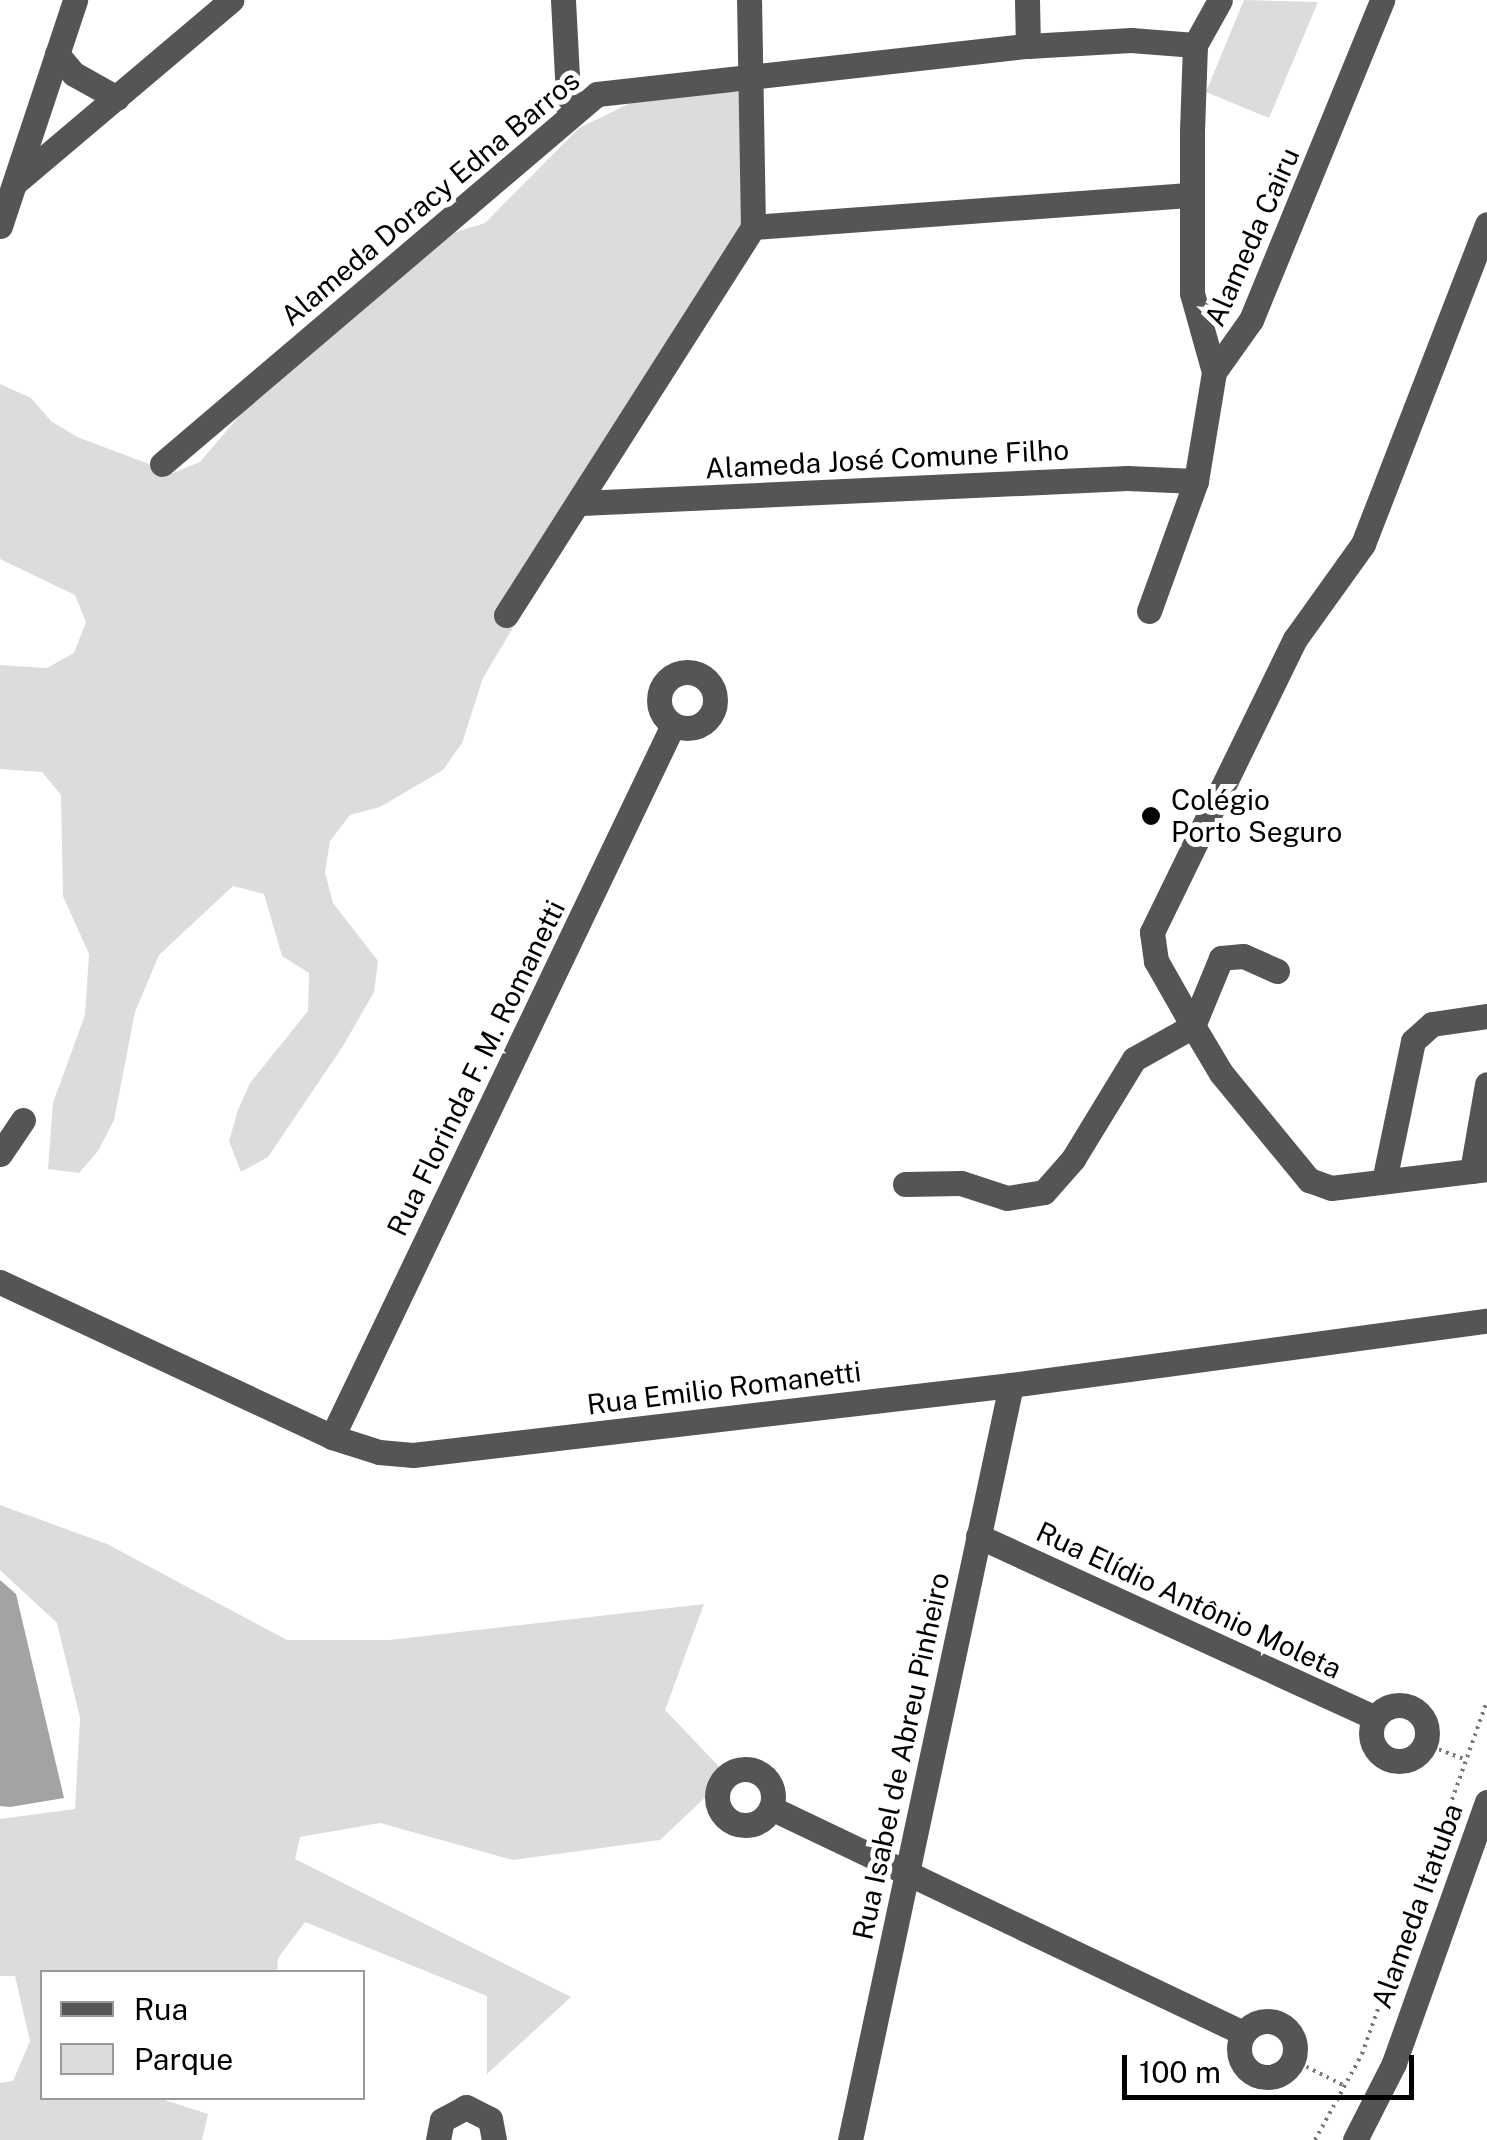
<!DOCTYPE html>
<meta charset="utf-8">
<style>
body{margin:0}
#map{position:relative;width:1487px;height:2140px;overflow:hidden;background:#fff;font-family:"Public Sans",sans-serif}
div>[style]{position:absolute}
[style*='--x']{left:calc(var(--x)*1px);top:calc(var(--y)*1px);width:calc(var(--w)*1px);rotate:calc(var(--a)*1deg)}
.green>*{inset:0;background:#dcdcdc}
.water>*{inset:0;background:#a3a3a3}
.path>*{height:4px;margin-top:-2px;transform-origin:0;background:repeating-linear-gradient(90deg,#777 0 2.5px,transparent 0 7.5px)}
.minor>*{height:25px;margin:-12.5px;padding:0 12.5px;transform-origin:12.5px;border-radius:12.5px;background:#555}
.minor>.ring{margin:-12.5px;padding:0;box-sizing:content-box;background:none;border:25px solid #555;border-radius:50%}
.dots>*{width:28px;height:28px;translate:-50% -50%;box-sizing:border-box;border:5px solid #fff;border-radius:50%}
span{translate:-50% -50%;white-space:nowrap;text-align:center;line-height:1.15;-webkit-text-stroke:10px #fff;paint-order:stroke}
.street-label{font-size:28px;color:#000}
.poi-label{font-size:28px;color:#000}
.left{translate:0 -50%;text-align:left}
.legend{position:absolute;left:40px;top:1970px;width:325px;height:130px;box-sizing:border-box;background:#fff;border:2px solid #999;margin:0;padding:12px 18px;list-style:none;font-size:30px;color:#000}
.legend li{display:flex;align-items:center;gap:20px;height:50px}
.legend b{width:50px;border:2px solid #999}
.scale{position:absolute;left:1122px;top:2055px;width:292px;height:45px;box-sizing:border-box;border:5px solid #000;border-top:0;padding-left:12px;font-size:30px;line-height:35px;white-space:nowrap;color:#000;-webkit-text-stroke:8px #fff;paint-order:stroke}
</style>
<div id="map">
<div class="green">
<i style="clip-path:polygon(1244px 0,1318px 2px,1269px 118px,1206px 92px)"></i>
<i style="clip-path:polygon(734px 91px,752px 97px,751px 203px,684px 342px,483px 678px,462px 743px,443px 770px,380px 807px,350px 815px,330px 841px,325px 872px,333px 903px,378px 961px,374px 992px,343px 1046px,268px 1157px,241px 1172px,229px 1141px,238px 1110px,250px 1083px,308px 1011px,309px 973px,282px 956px,264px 894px,233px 886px,159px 955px,135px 1012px,114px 1120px,98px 1151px,79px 1173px,48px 1169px,53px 1103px,85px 1015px,89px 954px,63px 896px,61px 795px,42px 772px,0 769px,0 665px,47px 668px,74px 653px,86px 622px,75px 595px,0 559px,0 384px,31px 398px,51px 421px,77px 437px,173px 473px,200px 462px,239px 416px,427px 241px,485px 223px,579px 128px,641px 98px)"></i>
<i style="clip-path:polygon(0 1505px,107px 1544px,287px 1640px,389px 1640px,704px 1604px,665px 1710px,728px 1776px,660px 1840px,513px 1860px,380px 1823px,300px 1837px,295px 1859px,571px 1997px,487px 2074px,487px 1996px,305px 1922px,278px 1958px,277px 1972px,42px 1972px,42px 2098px,158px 2098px,208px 2114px,202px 2140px,0 2140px,0 2083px,13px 2081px,30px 2041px,15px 1976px,0 1976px,0 1819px,75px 1809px,80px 1718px,57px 1623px,0 1570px)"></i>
</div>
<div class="water">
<i style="clip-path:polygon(0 1580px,16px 1594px,64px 1798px,10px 1807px,0 1806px)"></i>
</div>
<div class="path">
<i style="--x:1425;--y:1744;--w:44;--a:21.3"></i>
<i style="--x:1293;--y:2060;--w:58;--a:26.6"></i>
<i style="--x:1315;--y:2140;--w:98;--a:-61.3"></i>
<i style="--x:1362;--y:2054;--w:374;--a:-70.5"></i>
</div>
<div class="minor">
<i style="--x:563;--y:0;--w:114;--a:87"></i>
<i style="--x:1027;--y:0;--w:46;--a:88.8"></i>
<i style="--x:57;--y:54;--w:26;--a:50"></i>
<i style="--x:74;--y:74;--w:49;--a:29.2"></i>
<i style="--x:16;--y:182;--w:282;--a:-40.2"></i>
<i style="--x:0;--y:226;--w:238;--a:-71.6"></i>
<i style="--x:753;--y:227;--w:440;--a:-4.2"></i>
<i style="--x:1214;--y:372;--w:82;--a:-105.6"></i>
<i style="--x:1192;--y:293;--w:162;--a:-90"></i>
<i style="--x:1192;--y:131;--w:86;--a:-88"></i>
<i style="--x:1195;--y:45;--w:51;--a:-60.9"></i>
<i style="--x:162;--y:464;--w:571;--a:-40.38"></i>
<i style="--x:597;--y:94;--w:434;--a:-6.4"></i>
<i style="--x:1028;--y:46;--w:103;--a:-3.3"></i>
<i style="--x:1131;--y:40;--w:64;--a:4.5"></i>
<i style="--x:581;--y:503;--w:547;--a:-2.62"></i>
<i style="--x:1127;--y:478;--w:69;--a:2.5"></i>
<i style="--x:1149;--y:611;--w:138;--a:-70.1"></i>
<i style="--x:1196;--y:481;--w:110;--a:-80.6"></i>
<i style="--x:1214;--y:372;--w:64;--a:-54.6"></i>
<i style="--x:1251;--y:320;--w:346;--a:-67.7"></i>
<i style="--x:506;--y:615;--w:460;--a:-57.5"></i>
<i style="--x:753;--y:227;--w:227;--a:-91"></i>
<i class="ring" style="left:659px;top:672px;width:31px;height:31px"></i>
<i style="--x:1277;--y:971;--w:37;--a:-156"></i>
<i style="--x:1243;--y:956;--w:22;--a:175"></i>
<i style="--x:1221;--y:958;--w:74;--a:112.4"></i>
<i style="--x:1193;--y:1026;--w:55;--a:59.2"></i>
<i style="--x:1221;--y:1073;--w:139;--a:50.6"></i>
<i style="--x:1309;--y:1180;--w:23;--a:20"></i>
<i style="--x:1331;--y:1188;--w:157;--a:-6.9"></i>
<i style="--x:0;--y:1154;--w:41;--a:-55.9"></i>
<i style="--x:1472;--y:1171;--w:88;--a:-80.2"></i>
<i style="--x:1384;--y:1181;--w:143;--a:-78.3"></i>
<i style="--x:1413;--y:1041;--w:25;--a:-42"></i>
<i style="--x:1432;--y:1024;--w:56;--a:-8.3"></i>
<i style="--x:905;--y:1184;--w:56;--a:-1"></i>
<i style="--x:961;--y:1183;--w:48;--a:18.1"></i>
<i style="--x:1007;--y:1198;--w:37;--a:-9"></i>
<i style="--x:1044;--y:1192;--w:44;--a:-48.7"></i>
<i style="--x:1073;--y:1159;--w:117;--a:-58.6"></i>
<i style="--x:1134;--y:1059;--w:68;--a:-29.2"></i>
<i style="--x:1193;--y:1026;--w:75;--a:-119.6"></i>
<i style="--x:1156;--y:961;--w:29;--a:-98"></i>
<i style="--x:1152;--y:932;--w:326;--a:-64"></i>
<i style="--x:1295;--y:639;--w:117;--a:-54.4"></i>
<i style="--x:1363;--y:544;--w:343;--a:-68.8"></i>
<i style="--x:0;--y:1282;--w:366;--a:25"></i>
<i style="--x:332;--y:1437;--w:49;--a:17.7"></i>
<i style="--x:379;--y:1452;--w:34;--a:5"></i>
<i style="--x:413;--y:1455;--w:602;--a:-6.68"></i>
<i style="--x:1011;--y:1385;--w:480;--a:-7.7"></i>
<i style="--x:332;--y:1437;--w:789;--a:-64.41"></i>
<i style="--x:978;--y:1536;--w:437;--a:24.6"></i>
<i class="ring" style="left:1371px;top:1705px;width:31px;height:31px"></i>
<i class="ring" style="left:717px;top:1769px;width:31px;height:31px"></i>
<i style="--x:771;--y:1808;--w:523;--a:25.49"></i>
<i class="ring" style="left:1239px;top:2021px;width:31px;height:31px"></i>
<i style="--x:438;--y:2140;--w:20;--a:-79"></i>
<i style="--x:442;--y:2120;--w:27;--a:-28"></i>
<i style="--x:466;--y:2107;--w:27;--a:27"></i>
<i style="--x:490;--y:2119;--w:21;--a:79"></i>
<i style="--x:850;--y:2140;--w:772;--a:-77.96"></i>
<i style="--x:1355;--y:2140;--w:86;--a:-63.1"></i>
<i style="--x:1394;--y:2063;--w:277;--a:-70.4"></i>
</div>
<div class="dots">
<i style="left:1151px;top:816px;background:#000"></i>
</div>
<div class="street-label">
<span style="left:430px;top:198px;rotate:-40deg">Alameda Doracy Edna Barros</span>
<span style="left:1252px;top:237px;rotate:-66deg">Alameda Cairu</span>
<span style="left:887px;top:459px;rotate:-3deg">Alameda José Comune Filho</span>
<span style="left:476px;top:1068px;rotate:-64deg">Rua Florinda F. M. Romanetti</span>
<span style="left:724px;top:1388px;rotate:-7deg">Rua Emilio Romanetti</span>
<span style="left:1189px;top:1600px;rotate:25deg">Rua Elídio Antônio Moleta</span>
<span style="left:901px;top:1756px;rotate:-78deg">Rua Isabel de Abreu Pinheiro</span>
<span style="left:1417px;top:1906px;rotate:-70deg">Alameda Itatuba</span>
</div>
<div class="poi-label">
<span class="left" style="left:1171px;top:816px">Colégio<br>Porto Seguro</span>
</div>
<ul class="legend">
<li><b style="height:12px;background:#555"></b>Rua</li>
<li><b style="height:28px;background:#dcdcdc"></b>Parque</li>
</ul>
<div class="scale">100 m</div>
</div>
